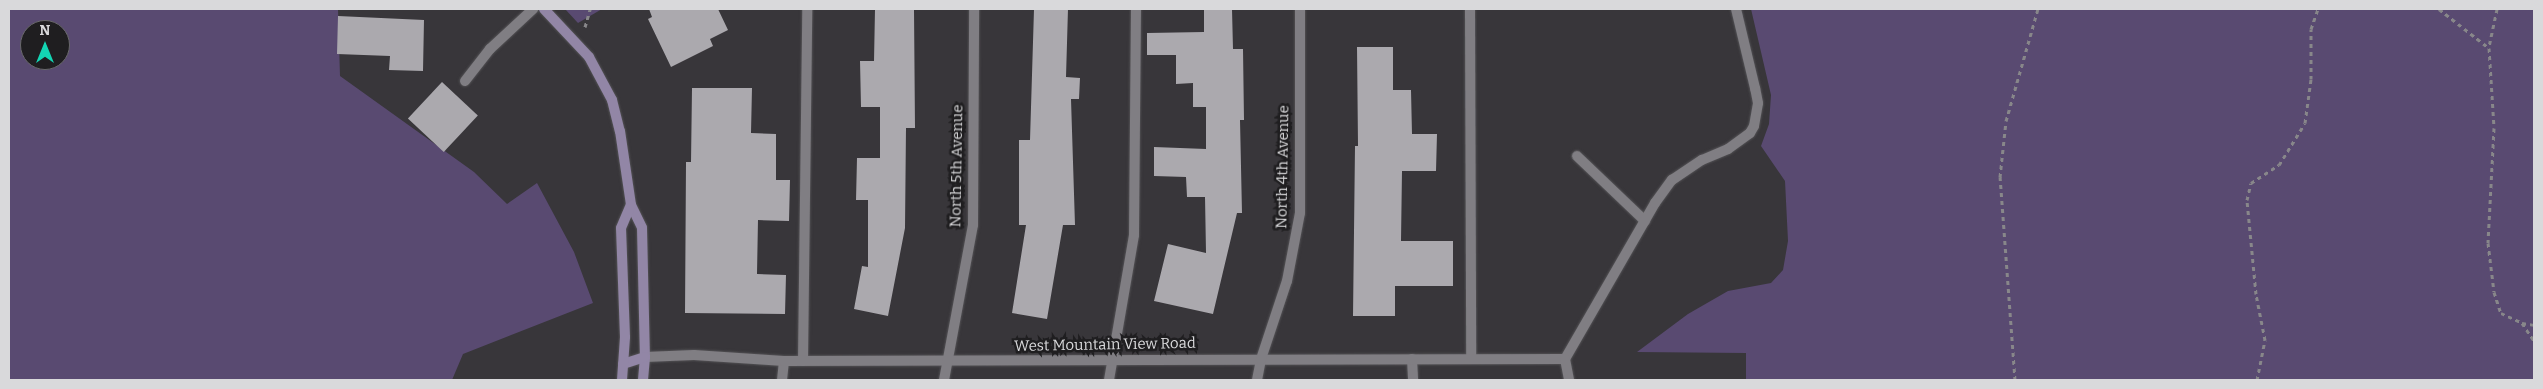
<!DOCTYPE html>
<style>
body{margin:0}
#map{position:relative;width:2543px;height:389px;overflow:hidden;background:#38363a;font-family:Bitter,serif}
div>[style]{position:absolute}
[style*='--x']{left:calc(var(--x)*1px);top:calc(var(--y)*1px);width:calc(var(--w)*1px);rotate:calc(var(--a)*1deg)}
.green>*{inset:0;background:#594a71}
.building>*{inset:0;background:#aba9ae;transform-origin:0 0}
.path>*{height:3px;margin-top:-1.5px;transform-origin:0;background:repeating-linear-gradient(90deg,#88878a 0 4px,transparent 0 8px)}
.roads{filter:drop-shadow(0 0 1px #535255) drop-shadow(0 0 1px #535255)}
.lane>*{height:10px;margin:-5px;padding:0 5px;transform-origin:5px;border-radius:5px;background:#807e83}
.street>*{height:10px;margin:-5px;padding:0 5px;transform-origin:5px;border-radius:5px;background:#807e83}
.secondary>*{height:10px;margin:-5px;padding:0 5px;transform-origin:5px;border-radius:5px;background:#9286a6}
span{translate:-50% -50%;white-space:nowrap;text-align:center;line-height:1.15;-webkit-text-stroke:5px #1f1e20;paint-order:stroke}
.street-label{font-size:15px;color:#d9d9db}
.frame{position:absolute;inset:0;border:10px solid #d9d9db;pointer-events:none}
.north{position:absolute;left:20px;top:20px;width:50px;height:50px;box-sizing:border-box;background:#1f1e20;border:1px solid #69696b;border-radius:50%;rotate:0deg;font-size:14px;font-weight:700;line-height:20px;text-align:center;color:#d9d9db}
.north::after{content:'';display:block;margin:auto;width:18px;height:22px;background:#13d5b3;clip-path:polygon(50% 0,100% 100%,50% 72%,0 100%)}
</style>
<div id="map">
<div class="green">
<i style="clip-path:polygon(evenodd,9px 9px,338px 9px,340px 76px,474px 172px,507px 204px,537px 183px,574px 252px,593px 303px,463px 354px,452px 380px,9px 380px,9px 9px,30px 30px,60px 30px,60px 60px,30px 60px,30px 30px)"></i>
<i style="clip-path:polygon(565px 9px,602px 9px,578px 23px)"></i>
<i style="clip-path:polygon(1751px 9px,2534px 9px,2534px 380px,1746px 380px,1746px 353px,1637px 352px,1688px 314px,1728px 291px,1771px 283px,1783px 270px,1788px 241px,1785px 181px,1761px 146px,1769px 124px,1771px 95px)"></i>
</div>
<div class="building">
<i style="clip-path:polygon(649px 9px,718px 9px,728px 30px,710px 39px,713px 46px,671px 67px,648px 19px,652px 17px)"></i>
<i style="clip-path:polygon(875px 9px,914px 9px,915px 128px,906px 128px,905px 228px,888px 316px,854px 309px,862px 266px,868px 267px,868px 200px,856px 200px,857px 158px,880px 158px,880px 107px,861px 107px,860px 61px,874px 61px)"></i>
<i style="clip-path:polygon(1034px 9px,1068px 9px,1066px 77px,1080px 78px,1079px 99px,1071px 99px,1075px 225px,1063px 225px,1047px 319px,1012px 313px,1026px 225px,1019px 225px,1019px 140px,1030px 140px)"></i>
<i style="clip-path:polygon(1204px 9px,1232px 9px,1233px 49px,1243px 49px,1244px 120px,1240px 120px,1242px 213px,1237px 213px,1213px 314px,1154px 301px,1168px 244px,1206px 253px,1205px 197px,1187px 197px,1186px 177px,1154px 176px,1154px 147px,1206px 149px,1206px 107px,1193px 107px,1193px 83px,1176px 84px,1176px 55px,1147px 55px,1147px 33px,1204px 32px)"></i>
<i style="clip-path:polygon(338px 16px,424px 20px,423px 71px,389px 70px,390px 56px,337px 54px)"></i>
<i style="clip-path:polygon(1357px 47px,1393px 47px,1393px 90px,1411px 90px,1412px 134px,1437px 134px,1436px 171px,1402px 171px,1401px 241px,1453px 241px,1453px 286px,1395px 286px,1395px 316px,1353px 316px,1355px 146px,1358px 146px)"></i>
<i style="left:442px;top:82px;width:49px;height:50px;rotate:43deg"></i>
<i style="clip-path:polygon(692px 88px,752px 88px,751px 133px,776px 134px,776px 180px,790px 180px,789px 221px,758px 220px,757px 274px,786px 275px,785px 314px,685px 313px,686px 162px,691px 162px)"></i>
</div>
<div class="path">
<i style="--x:2439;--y:9;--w:63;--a:38"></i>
<i style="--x:2497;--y:9;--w:40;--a:102"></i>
<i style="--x:2489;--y:48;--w:80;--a:86.4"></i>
<i style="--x:2494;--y:128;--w:115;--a:93"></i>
<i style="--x:2488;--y:243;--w:49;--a:83"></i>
<i style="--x:2494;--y:292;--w:22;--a:72"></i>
<i style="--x:2501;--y:313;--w:23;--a:25"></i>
<i style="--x:2522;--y:323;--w:12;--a:9"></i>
<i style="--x:585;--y:27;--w:19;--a:-74"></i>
<i style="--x:2522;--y:323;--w:22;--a:56"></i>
<i style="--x:2015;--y:380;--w:204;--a:-94.2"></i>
<i style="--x:2000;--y:177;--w:56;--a:-83.9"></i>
<i style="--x:2006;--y:121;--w:116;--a:-74.1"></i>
<i style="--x:2257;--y:380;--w:41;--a:-78.7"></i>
<i style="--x:2265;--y:340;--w:47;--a:-101.1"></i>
<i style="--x:2256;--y:294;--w:94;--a:-95.5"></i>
<i style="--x:2247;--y:200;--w:17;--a:-77"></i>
<i style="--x:2251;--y:183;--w:33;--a:-33"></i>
<i style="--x:2279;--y:165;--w:49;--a:-58.2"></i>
<i style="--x:2305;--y:123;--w:44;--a:-82.2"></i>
<i style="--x:2311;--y:79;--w:50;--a:-90"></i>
<i style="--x:2311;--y:29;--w:21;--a:-71"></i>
</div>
<div class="roads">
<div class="lane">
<i style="--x:1470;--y:9;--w:350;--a:89.8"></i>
<i style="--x:465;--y:81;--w:41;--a:-52"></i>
<i style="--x:490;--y:49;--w:59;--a:-42.9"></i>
<i style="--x:1577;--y:156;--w:94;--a:43.7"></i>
<i style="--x:1412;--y:359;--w:21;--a:87"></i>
<i style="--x:803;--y:361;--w:352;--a:-89.3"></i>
<i style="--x:782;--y:380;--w:19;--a:-84"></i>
<i style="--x:1109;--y:380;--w:147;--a:-80.2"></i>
<i style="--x:1134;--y:235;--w:226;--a:-89.5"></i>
</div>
<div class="street">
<i style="--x:645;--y:357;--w:49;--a:-2.3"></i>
<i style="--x:694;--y:355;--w:90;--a:3.8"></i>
<i style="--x:784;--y:361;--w:781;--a:-0.15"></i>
<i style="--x:1565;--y:359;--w:180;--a:-60"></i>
<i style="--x:1655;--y:203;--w:29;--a:-54"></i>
<i style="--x:1672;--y:180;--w:36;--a:-34"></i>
<i style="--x:1702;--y:160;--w:28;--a:-23"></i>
<i style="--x:1728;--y:149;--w:27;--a:-36"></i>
<i style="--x:1750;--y:133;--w:8;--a:-60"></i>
<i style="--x:1754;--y:126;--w:23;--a:-80"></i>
<i style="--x:1758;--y:103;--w:15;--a:-101"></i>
<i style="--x:1755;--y:88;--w:81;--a:-103.5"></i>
<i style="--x:1565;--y:359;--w:21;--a:79"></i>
<i style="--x:944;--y:380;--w:158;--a:-79.4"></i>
<i style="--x:973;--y:225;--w:216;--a:-89.7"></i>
<i style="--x:1257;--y:380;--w:21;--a:-79"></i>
<i style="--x:1261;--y:359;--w:82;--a:-71.6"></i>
<i style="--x:1287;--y:281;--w:69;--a:-79.2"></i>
<i style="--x:1300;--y:213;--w:204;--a:-90"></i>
</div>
<div class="secondary">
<i style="--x:544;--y:9;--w:66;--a:46.8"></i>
<i style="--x:589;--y:57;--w:49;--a:61.9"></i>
<i style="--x:612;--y:100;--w:32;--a:76"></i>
<i style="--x:620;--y:131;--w:75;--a:81.5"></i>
<i style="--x:631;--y:205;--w:25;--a:64"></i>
<i style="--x:642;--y:228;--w:129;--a:88.7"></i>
<i style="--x:645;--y:357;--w:23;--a:95"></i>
<i style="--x:623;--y:364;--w:23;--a:-18"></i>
<i style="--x:622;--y:380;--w:43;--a:-86"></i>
<i style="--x:625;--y:337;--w:109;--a:-92.1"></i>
<i style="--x:621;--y:228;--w:25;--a:-67"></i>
</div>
</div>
<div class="street-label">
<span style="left:957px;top:166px;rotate:-89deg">North 5th Avenue</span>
<span style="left:1283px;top:167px;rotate:-89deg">North 4th Avenue</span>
<span style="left:1105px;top:345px;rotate:-1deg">West Mountain View Road</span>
</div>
<div class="frame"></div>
<div class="north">N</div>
</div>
